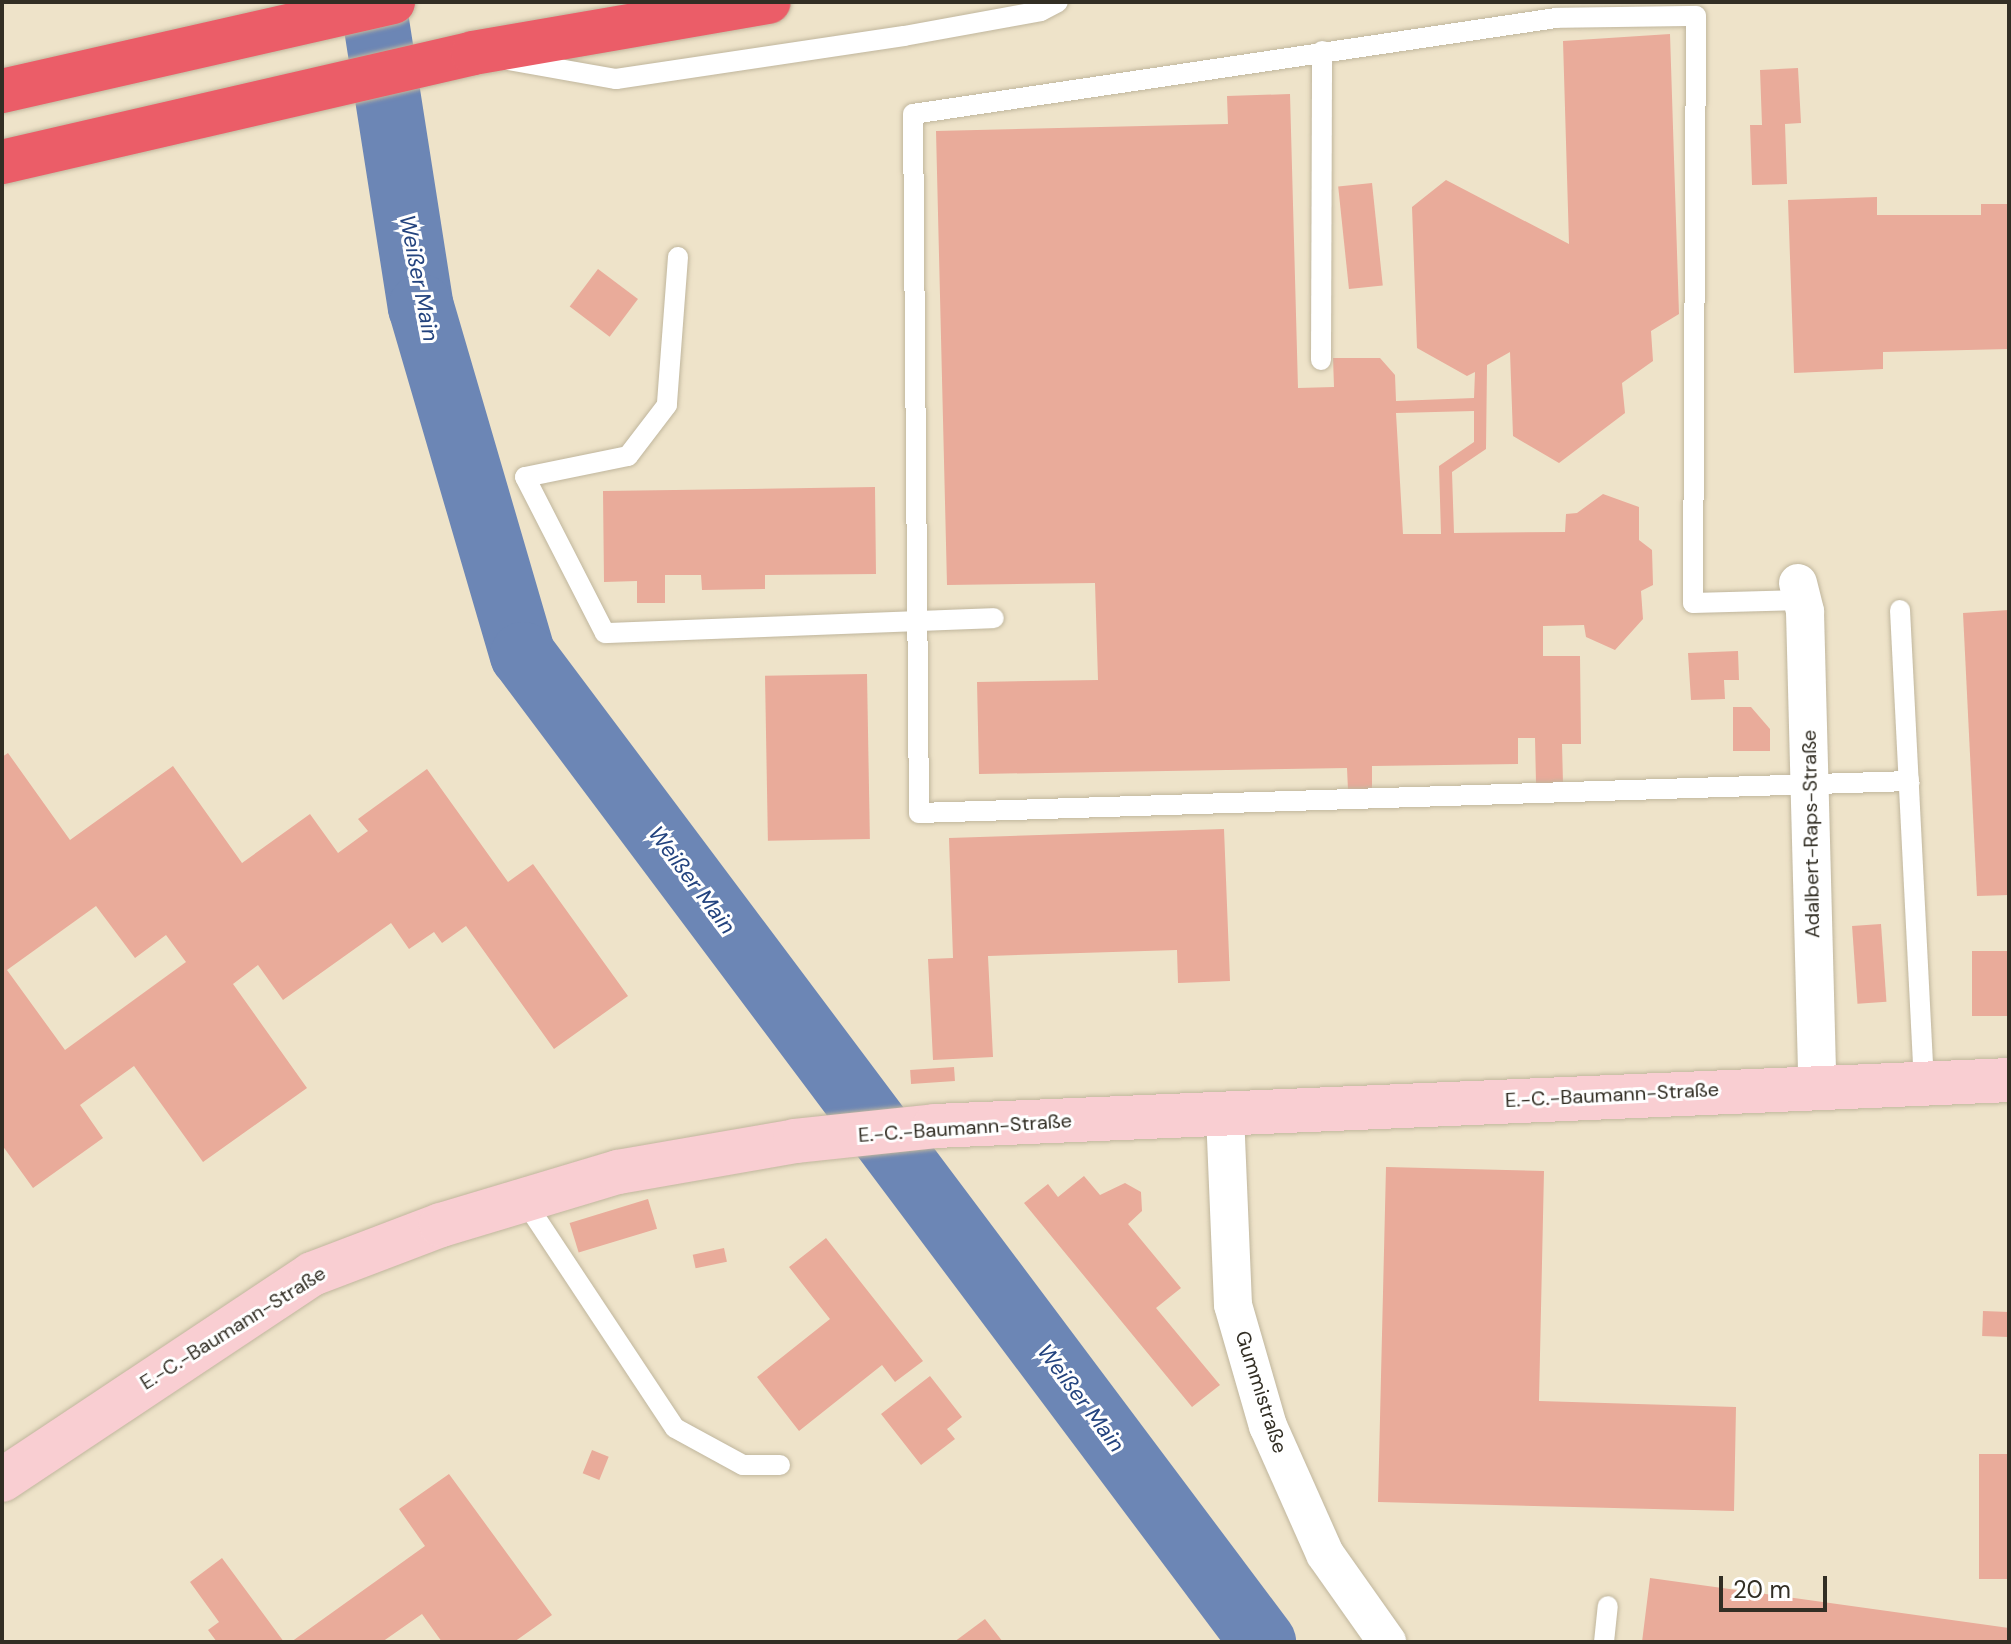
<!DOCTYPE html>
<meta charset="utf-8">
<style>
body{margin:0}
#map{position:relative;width:2011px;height:1644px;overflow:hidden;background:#eee3c9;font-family:"DM Sans",sans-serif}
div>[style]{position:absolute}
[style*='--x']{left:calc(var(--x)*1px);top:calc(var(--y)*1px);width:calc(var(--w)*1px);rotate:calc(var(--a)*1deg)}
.river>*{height:66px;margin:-33px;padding:0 33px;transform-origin:33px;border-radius:33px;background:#6c86b5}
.building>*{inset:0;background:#e9ab9a;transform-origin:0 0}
.roads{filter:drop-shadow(0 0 2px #c0b69d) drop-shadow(0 0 2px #c0b69d)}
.lane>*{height:20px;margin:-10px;padding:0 10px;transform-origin:10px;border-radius:10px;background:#fff}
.street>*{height:38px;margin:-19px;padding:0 19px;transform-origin:19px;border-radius:19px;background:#fff}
.secondary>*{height:44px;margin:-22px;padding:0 22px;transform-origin:22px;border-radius:22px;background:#f9ced2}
.highway>*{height:44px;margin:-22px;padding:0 22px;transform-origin:22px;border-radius:22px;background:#eb5d68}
span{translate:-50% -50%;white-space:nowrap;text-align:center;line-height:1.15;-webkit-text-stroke:6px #fff;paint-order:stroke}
.street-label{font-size:20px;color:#322e24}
.water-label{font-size:22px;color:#23437e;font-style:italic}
.frame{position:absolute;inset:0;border:4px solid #322e24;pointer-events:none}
.scale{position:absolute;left:1719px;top:1576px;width:108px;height:36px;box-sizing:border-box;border:4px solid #322e24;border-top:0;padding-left:10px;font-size:24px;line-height:28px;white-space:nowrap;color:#322e24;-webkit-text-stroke:6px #fff;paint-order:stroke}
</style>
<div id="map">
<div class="river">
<i style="--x:373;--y:2;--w:309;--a:81.1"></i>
<i style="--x:421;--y:307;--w:363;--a:73.7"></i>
<i style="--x:523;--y:655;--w:1234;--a:53.14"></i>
</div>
<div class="building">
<i style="clip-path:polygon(evenodd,1670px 34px,1679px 314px,1651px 331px,1653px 361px,1622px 383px,1625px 413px,1559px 463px,1513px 436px,1510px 352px,1487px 365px,1486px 449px,1452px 472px,1454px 533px,1565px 532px,1566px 514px,1577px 513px,1603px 494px,1639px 507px,1639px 540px,1652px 550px,1653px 585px,1641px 591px,1643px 619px,1615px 650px,1586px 637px,1584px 625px,1543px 626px,1543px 656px,1580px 656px,1581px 744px,1562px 744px,1563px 783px,1536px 783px,1535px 738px,1518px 738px,1518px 764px,1372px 766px,1372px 789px,1348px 790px,1347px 768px,979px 774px,977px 682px,1098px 680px,1095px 583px,947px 585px,936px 131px,1228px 124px,1227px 96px,1290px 94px,1298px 388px,1334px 387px,1333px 358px,1380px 358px,1395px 375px,1396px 401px,1474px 398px,1475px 372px,1467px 376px,1417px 348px,1412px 207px,1446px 180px,1569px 244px,1563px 41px,1670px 34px,1474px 411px,1474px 442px,1439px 466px,1441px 534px,1403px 534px,1396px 413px,1474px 411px)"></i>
<i style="clip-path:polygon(1798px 68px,1801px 123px,1785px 124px,1787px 184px,1752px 185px,1750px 125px,1762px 125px,1760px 70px)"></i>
<i style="left:1372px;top:183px;width:103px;height:34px;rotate:84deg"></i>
<i style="clip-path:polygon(1877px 197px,1877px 215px,1981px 215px,1981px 204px,2009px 204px,2009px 349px,1883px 352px,1883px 369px,1794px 373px,1788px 200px)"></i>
<i style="left:598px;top:269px;width:50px;height:47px;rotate:37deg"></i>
<i style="clip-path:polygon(875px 487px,876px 574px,765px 575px,765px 589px,702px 590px,701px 575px,665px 575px,665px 603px,637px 603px,637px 581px,604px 582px,603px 491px)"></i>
<i style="clip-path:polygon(2009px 610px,2009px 895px,1977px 896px,1963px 613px)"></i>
<i style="clip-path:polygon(1738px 651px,1739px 680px,1724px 680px,1725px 699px,1691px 700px,1688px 653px)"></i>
<i style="left:867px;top:674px;width:165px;height:102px;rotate:89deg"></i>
<i style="clip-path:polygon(1733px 707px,1751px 707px,1770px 729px,1770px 751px,1733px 751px)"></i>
<i style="clip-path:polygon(evenodd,8px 753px,70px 840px,173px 766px,242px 863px,310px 814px,338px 853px,368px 831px,358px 819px,427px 769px,508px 882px,533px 864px,628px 996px,554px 1049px,466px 926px,442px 943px,434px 932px,409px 949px,391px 923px,283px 1000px,258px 965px,233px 984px,307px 1088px,203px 1162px,134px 1066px,80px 1105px,103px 1138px,33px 1188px,2px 1145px,2px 757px,8px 753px,96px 906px,135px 958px,166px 935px,186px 962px,65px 1050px,7px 970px,96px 906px)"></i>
<i style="clip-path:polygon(1224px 829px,1230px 981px,1178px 983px,1177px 950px,988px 956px,993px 1057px,933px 1060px,928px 959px,953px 958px,949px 838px)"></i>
<i style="left:1881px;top:924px;width:78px;height:29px;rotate:86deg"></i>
<i style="left:2009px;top:951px;width:65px;height:37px;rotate:90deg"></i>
<i style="left:954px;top:1067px;width:14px;height:44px;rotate:86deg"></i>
<i style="clip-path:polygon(1386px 1167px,1544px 1171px,1539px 1401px,1736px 1407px,1734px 1511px,1378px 1502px)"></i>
<i style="clip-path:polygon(1084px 1176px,1100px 1195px,1125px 1183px,1141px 1192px,1142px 1211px,1128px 1224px,1181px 1288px,1156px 1308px,1220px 1385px,1192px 1407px,1024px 1203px,1048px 1184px,1058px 1197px)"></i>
<i style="left:648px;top:1199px;width:31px;height:82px;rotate:73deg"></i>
<i style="clip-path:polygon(826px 1238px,923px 1361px,895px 1382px,882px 1365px,799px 1431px,757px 1377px,830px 1319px,789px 1267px)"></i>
<i style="left:724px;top:1248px;width:14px;height:32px;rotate:78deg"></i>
<i style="left:1983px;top:1311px;width:26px;height:25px;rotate:2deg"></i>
<i style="clip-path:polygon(930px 1376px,962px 1417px,947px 1429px,955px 1439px,921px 1465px,881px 1414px)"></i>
<i style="left:592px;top:1450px;width:18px;height:25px;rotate:22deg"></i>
<i style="left:1979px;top:1454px;width:30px;height:125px"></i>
<i style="clip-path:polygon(449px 1474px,552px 1615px,514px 1642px,442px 1642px,422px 1614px,382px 1642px,291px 1642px,425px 1546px,399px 1509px)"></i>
<i style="clip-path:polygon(222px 1558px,284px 1642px,217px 1642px,208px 1630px,219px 1622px,190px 1582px)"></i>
<i style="clip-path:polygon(1650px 1578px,2009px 1628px,2009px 1642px,1642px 1642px)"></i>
<i style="clip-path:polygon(985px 1619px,1003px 1642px,954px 1642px)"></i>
</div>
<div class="roads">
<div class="lane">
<i style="--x:508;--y:60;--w:110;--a:10"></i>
<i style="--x:616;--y:79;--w:291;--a:-8.5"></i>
<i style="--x:904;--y:36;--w:139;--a:-10.3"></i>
<i style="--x:1041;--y:11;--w:19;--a:-28"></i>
<i style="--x:678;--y:257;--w:148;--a:94.3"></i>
<i style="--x:667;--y:405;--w:64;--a:127.4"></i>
<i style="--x:628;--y:456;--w:105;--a:168.5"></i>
<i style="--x:525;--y:477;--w:175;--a:62.9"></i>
<i style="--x:605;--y:633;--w:389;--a:-2.2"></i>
<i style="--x:1321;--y:360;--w:309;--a:-89.8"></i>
<i style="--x:1802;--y:600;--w:109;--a:178.4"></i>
<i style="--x:1693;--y:603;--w:587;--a:-89.71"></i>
<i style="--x:1696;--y:16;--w:140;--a:179.2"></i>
<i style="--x:1556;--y:18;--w:650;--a:171.51"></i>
<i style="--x:913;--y:114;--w:699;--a:89.51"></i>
<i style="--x:919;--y:813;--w:991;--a:-1.85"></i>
<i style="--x:1900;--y:610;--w:474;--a:87.1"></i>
<i style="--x:524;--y:1200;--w:273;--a:56.5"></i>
<i style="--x:675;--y:1428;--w:77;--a:28.6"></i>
<i style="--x:743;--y:1465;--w:37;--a:0"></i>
<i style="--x:1604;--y:1642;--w:36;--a:-84"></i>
</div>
<div class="street">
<i style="--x:1798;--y:583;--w:30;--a:76"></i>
<i style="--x:1805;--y:612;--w:474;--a:88.5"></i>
<i style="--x:1225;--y:1114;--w:191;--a:87.6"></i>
<i style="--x:1233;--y:1305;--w:126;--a:73.9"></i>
<i style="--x:1268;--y:1426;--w:140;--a:66"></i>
<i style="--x:1325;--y:1554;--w:108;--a:54.8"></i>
</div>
<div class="secondary">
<i style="--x:2;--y:1480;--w:372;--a:-33.6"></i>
<i style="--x:312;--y:1274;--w:138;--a:-20.8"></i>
<i style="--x:441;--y:1225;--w:185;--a:-16.7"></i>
<i style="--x:618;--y:1172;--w:180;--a:-9.9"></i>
<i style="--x:795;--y:1141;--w:141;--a:-6.1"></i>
<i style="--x:935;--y:1126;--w:1075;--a:-2.45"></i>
</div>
<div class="highway">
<i style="--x:2;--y:91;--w:401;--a:-12.8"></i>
<i style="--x:2;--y:162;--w:483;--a:-13"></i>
<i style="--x:473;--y:53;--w:300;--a:-9.8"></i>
</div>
</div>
<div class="street-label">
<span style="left:1811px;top:834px;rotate:-91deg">Adalbert-Raps-Straße</span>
<span style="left:1612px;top:1095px;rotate:-3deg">E.-C.-Baumann-Straße</span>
<span style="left:965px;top:1128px;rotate:-4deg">E.-C.-Baumann-Straße</span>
<span style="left:233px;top:1328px;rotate:-32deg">E.-C.-Baumann-Straße</span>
<span style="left:1261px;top:1392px;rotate:72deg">Gummistraße</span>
</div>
<div class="water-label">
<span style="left:419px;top:278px;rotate:79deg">Weißer Main</span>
<span style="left:692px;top:880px;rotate:53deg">Weißer Main</span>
<span style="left:1081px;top:1398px;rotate:53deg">Weißer Main</span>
</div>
<div class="frame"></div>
<div class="scale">20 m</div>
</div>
